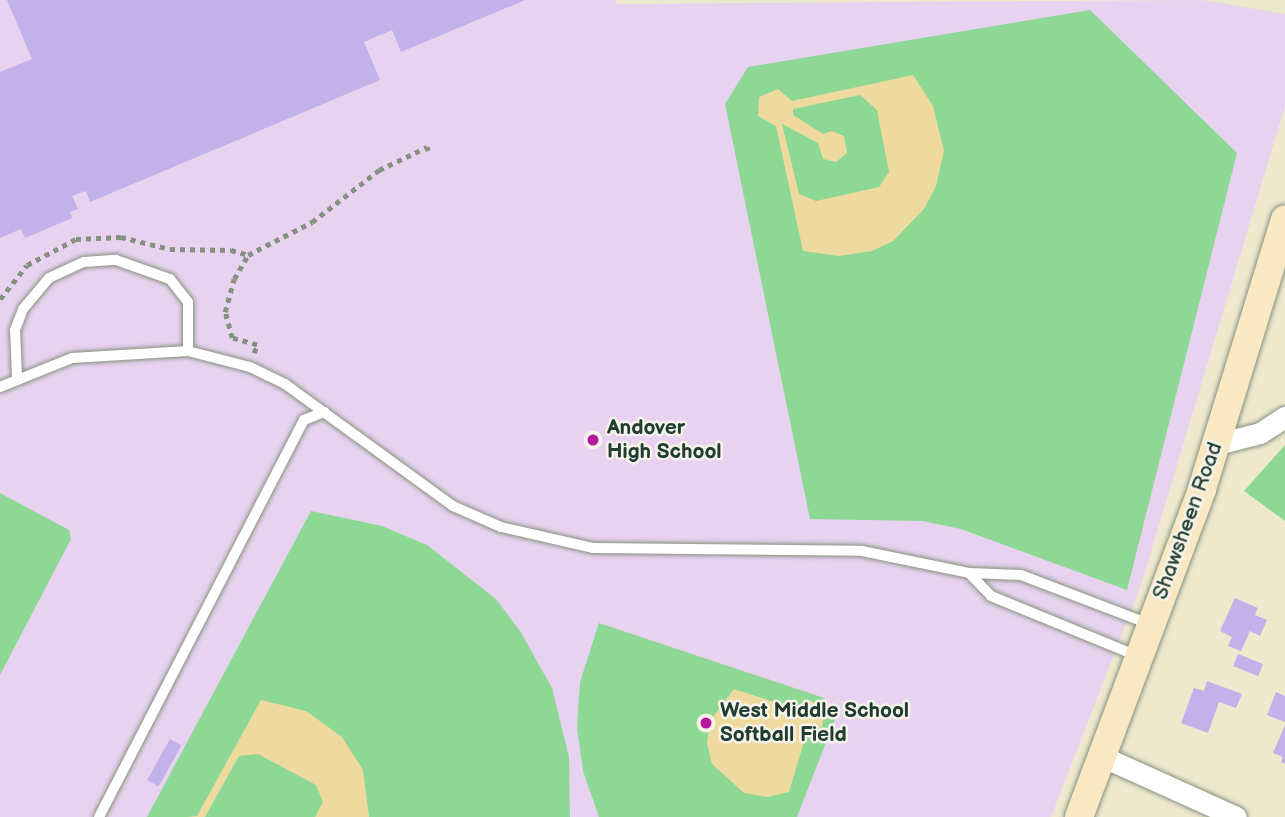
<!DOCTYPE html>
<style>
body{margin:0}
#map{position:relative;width:1285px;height:817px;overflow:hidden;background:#eee8cd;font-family:"Balsamiq Sans",sans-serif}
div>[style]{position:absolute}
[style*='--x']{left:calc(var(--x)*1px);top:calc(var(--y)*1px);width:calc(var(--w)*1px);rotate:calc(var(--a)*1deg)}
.built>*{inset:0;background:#e7d2ef}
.green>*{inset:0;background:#8dd894}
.sand>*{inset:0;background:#eeda9e}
.building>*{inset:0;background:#c1b2ea;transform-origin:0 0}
.path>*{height:4.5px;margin-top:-2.25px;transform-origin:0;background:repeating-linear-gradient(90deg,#869280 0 5px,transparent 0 10px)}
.roads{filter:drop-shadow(0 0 2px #869280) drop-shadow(0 0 2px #869280)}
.lane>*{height:10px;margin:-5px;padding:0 5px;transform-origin:5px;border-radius:5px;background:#fff}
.street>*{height:21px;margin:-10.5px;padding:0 10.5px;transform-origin:10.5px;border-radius:10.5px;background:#fff}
.secondary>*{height:28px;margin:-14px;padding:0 14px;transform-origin:14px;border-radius:14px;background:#f8e8c3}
.dots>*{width:19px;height:19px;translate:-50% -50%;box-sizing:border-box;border:4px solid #f7f3e8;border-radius:50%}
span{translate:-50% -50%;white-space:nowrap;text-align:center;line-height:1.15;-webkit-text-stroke:5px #f7f3e8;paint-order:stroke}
.poi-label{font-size:21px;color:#1f3d34;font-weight:700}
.left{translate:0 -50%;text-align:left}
.street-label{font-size:21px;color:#1f3d34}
</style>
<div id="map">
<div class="built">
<i style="clip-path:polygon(0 0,615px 0,617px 4px,1202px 0,1285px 14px,1285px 106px,1141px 585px,1051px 817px,0 817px)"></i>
</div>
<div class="green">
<i style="clip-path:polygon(1090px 10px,1237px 153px,1127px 590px,961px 529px,923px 521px,810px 519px,725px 104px,748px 67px)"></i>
<i style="clip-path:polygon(1285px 445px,1285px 521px,1244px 491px)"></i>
<i style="clip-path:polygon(0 493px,69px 530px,71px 539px,0 675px)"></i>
<i style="clip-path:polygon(311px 511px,382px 526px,427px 545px,496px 599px,520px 631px,552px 688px,569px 757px,570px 817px,147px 817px)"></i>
<i style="clip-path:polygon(599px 623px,824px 698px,835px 719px,797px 817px,599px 817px,583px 771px,577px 727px,580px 682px)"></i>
</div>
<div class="sand">
<i style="clip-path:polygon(evenodd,913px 75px,933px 106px,944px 151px,936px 186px,924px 209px,893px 241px,872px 251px,839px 256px,803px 251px,776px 126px,758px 116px,759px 97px,778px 89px,792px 101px,913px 75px,860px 95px,877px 110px,889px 172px,879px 187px,816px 201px,799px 194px,782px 124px,818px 143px,823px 159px,836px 162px,847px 153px,844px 136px,832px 131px,823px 134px,793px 115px,793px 109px,860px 95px)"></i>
<i style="clip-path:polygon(734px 689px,795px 709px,809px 700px,825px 709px,822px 727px,807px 732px,789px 792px,767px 797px,744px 793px,712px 764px,707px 743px,710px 721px)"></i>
<i style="clip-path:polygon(261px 700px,306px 711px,342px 737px,363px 770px,369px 817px,315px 817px,323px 802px,316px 785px,258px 754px,239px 756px,205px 817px,187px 817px,197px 816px)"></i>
</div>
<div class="building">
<i style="clip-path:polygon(7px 0,525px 0,401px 52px,392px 30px,364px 42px,380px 80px,90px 202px,86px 191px,72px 196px,78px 209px,70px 212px,72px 218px,25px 238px,21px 229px,0 238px,0 72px,32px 59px)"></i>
<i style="clip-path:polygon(1235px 598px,1258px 608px,1255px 615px,1267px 620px,1260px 636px,1250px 631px,1241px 651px,1228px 646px,1232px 637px,1220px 631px)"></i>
<i style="left:1238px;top:654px;width:27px;height:13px;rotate:22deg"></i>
<i style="clip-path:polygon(1207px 681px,1242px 694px,1236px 708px,1219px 702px,1208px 733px,1181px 723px,1194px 688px,1204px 691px)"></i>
<i style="clip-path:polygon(1276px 692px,1285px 696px,1285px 722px,1267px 715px)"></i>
<i style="clip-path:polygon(1285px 725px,1285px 764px,1281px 762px,1283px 757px,1273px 753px)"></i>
<i style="left:170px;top:739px;width:13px;height:47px;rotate:29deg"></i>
</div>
<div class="path">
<i style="--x:0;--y:299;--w:43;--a:-51.5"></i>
<i style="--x:27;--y:265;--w:55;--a:-28"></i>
<i style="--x:76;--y:239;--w:45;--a:-2.5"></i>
<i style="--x:121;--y:237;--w:50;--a:13.8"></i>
<i style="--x:170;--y:249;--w:61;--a:0.9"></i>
<i style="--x:231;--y:250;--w:18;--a:16"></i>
<i style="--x:254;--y:353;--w:9;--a:-69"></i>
<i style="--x:257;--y:345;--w:26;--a:-164"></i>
<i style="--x:232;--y:338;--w:27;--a:-105"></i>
<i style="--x:225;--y:312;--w:34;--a:-75"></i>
<i style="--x:234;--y:279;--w:28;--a:-60"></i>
<i style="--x:248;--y:255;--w:72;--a:-27.3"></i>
<i style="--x:312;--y:222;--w:85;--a:-37.8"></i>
<i style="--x:379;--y:170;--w:53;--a:-25.6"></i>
<i style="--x:427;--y:147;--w:4;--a:63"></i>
</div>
<div class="roads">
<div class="lane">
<i style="--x:17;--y:377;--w:47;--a:-92.4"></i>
<i style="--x:15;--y:330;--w:22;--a:-69"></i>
<i style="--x:23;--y:309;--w:40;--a:-50"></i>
<i style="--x:49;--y:278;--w:38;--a:-25"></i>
<i style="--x:84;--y:262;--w:32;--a:-4"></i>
<i style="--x:116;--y:260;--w:57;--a:19.4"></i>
<i style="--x:170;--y:279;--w:29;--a:52"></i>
<i style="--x:188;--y:302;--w:49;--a:90"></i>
<i style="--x:0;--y:387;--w:78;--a:-21.9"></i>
<i style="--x:72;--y:358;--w:116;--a:-3.5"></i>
<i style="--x:188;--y:351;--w:64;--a:14.5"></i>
<i style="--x:250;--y:367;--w:39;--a:26"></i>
<i style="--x:285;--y:384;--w:208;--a:36"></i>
<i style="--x:453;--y:506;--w:52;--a:23.6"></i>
<i style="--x:501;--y:527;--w:94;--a:12.9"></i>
<i style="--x:593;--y:548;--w:269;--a:0.6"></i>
<i style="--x:862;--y:551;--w:109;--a:11.6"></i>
<i style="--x:969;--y:573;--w:52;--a:2.2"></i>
<i style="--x:1021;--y:575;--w:137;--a:20.9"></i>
<i style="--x:969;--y:573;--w:32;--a:46"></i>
<i style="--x:991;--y:596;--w:158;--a:22.3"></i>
<i style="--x:99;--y:817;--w:447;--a:-62.7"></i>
<i style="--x:304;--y:420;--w:22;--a:-22"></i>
</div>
<div class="street">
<i style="--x:1217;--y:444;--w:44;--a:-14.3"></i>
<i style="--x:1260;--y:433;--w:30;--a:-33"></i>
<i style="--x:1099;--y:755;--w:150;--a:24.3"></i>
</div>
<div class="secondary">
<i style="--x:1079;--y:817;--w:350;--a:-69.4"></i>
<i style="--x:1202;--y:489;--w:282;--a:-72.9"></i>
</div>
</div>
<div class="dots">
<i style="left:593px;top:440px;background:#b5179e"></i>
<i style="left:706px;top:723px;background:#b5179e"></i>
</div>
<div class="poi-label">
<span class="left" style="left:607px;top:440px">Andover<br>High School</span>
<span class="left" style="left:720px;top:723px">West Middle School<br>Softball Field</span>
</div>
<div class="street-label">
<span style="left:1188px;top:521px;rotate:-70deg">Shawsheen Road</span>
</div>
</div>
